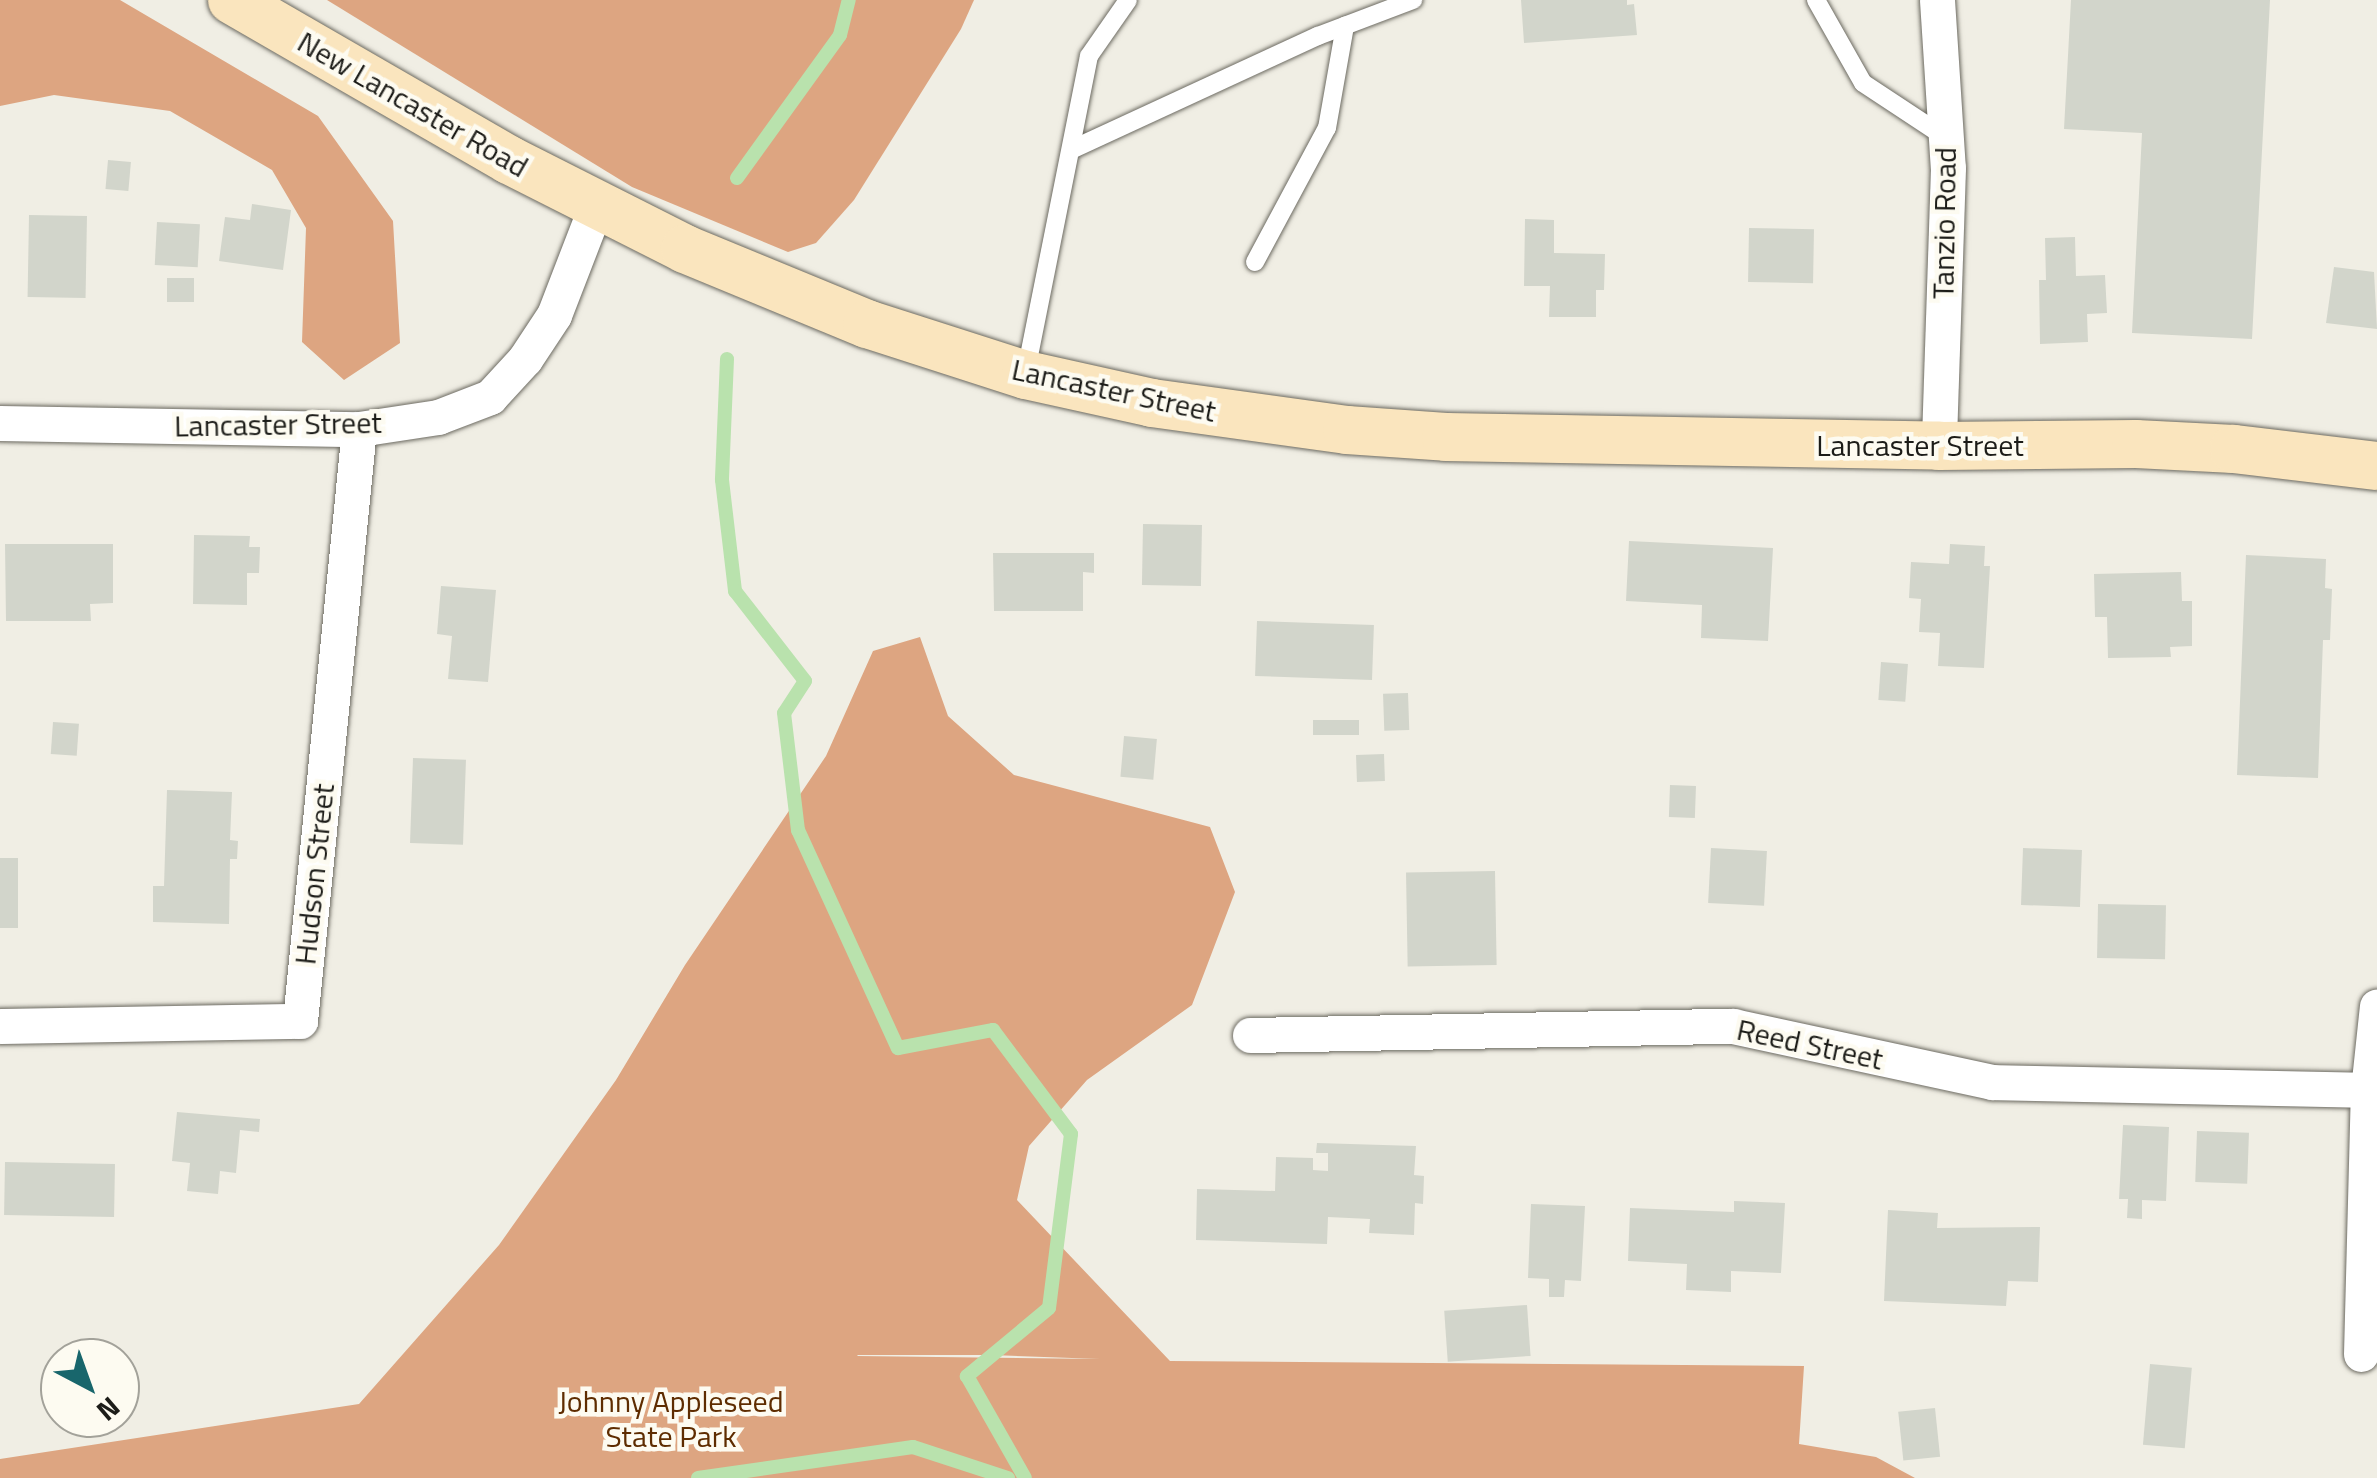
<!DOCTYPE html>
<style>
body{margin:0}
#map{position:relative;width:2377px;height:1478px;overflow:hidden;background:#f0eee4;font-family:"Titillium Web",sans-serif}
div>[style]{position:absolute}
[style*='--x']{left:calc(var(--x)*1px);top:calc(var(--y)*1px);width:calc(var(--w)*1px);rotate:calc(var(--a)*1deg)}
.forest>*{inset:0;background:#dda581}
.stream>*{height:14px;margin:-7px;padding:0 7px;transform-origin:7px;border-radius:7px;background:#b9e2ad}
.building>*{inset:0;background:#d2d5cb;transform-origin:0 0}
.roads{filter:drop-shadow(0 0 2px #6c6a61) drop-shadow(0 0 2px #6c6a61)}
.service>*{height:18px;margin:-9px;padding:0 9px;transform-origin:9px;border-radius:9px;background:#fff}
.minor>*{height:35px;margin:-17.5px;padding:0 17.5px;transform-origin:17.5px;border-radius:17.5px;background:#fff}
.secondary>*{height:48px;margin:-24px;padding:0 24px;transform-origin:24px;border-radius:24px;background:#fae5be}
span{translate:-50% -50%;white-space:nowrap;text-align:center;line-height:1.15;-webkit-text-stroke:9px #fdfbf1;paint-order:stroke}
.street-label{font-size:30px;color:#1c1c18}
.park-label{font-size:30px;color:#5e2c00}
.north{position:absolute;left:40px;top:1338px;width:100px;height:100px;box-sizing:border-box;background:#fdfbf1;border:2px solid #a3a29a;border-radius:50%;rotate:139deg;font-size:28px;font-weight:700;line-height:40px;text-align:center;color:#1c1c18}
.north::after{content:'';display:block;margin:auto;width:35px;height:45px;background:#18666c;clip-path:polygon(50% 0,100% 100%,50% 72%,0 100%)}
</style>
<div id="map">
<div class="forest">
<i style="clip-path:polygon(0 0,120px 0,318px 116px,393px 221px,400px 343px,344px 380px,302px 342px,306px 228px,272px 170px,170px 111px,54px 95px,0 106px)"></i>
<i style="clip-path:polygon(327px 0,974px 0,961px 29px,854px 200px,816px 243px,788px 252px,632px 187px)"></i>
<i style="clip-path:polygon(evenodd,920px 637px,948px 716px,1014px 775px,1210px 827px,1235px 892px,1192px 1005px,1087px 1080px,1029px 1146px,1017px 1200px,1170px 1361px,1804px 1366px,1799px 1444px,1876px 1457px,1915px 1478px,0 1478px,0 1459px,359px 1404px,499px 1245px,616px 1080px,685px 965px,826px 756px,873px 651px,920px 637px,992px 1355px,1100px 1359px,857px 1356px,858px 1355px,992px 1355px)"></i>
</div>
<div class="stream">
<i style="--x:737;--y:178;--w:176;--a:-54.2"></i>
<i style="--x:840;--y:35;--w:36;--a:-76"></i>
<i style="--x:727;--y:359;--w:121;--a:92.4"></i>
<i style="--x:722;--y:480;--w:112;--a:83.3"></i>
<i style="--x:735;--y:591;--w:114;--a:52.1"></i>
<i style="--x:805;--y:681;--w:38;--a:123"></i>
<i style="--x:784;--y:713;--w:118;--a:83.2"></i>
<i style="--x:798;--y:830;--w:240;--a:65.4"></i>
<i style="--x:898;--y:1048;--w:97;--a:-10.7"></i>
<i style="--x:993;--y:1030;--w:130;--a:53.1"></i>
<i style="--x:1071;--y:1134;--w:175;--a:97.2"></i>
<i style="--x:1049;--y:1308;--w:107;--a:140.3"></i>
<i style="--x:967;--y:1376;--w:117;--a:60.4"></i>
<i style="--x:698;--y:1478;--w:217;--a:-8.2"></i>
<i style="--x:913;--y:1447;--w:100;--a:18.1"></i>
</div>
<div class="building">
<i style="clip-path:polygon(1521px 0,1627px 0,1627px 5px,1634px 4px,1637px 35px,1524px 43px)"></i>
<i style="clip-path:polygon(2071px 0,2270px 0,2252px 339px,2132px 333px,2142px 133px,2064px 129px)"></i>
<i style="left:108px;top:160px;width:23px;height:29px;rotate:5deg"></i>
<i style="clip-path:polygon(252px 204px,291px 210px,283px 270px,219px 261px,225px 217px,250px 220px)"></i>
<i style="left:29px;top:215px;width:58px;height:82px;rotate:1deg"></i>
<i style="clip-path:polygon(1525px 219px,1554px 220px,1554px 253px,1605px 254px,1604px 290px,1596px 290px,1596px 317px,1549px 317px,1550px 286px,1524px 286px)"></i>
<i style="left:157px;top:222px;width:43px;height:43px;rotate:3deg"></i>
<i style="left:1749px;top:228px;width:65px;height:54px;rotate:1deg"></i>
<i style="clip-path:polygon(2075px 237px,2076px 276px,2105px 275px,2107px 313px,2087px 314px,2088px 342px,2040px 344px,2039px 280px,2046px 280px,2045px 238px)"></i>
<i style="clip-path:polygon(2334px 267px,2374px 272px,2377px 329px,2326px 323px)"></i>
<i style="left:167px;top:278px;width:27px;height:24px"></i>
<i style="left:1143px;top:524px;width:59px;height:61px;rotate:1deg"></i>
<i style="clip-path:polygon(194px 535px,250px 536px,249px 547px,260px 547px,259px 573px,247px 573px,247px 605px,193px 604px)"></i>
<i style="clip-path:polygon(1629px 541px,1773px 548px,1768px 641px,1701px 638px,1702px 605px,1626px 601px)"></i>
<i style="clip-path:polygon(5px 544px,113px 544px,113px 603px,90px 604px,91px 621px,6px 621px)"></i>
<i style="clip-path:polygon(1950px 544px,1985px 546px,1984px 566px,1990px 566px,1984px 668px,1938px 666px,1940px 633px,1919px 632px,1921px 599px,1909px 598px,1911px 562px,1949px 564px)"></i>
<i style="clip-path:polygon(993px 553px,1094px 553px,1094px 573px,1083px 572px,1083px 611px,994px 611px)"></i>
<i style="clip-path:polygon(2246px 555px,2326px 559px,2325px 588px,2332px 589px,2330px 640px,2323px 640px,2318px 778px,2237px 775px)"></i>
<i style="clip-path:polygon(2181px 572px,2182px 601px,2192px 601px,2192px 646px,2170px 647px,2171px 657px,2108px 658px,2107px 617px,2095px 617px,2094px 574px)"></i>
<i style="clip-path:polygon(441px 586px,496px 590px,488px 682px,448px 679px,452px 636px,437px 634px)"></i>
<i style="left:1257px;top:621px;width:117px;height:55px;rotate:2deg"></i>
<i style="left:1881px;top:662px;width:27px;height:38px;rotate:4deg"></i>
<i style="left:1408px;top:693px;width:37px;height:25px;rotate:88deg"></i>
<i style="left:1313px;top:720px;width:46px;height:15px"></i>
<i style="left:53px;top:722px;width:26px;height:32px;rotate:4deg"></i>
<i style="left:1124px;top:736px;width:33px;height:41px;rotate:5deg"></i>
<i style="left:1384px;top:754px;width:27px;height:28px;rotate:88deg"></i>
<i style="left:413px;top:758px;width:53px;height:85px;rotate:2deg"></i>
<i style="left:1670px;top:785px;width:26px;height:32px;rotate:2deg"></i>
<i style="clip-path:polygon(167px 790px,232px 792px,230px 840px,238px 841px,237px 859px,230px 859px,229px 924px,153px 922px,153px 886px,164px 886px)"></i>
<i style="left:1711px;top:848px;width:56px;height:55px;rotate:3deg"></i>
<i style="left:2023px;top:848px;width:59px;height:57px;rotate:2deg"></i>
<i style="left:0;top:858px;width:18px;height:70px"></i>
<i style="left:1495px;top:871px;width:94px;height:89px;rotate:89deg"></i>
<i style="left:2098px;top:904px;width:68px;height:54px;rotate:1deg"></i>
<i style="clip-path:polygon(177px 1112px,260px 1119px,259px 1132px,240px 1130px,236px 1173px,220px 1171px,218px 1194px,187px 1191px,190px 1163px,172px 1161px)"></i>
<i style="clip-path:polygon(2123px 1125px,2169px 1127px,2166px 1201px,2142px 1200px,2142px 1219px,2127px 1218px,2128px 1199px,2119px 1199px)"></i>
<i style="left:2197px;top:1131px;width:52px;height:51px;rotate:2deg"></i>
<i style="clip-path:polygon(1317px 1143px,1416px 1146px,1414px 1175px,1424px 1176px,1423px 1204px,1415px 1203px,1414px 1235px,1369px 1233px,1370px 1219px,1328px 1217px,1327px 1244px,1196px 1240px,1197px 1189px,1275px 1191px,1276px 1157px,1313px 1158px,1313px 1170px,1328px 1171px,1328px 1153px,1316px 1153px)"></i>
<i style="left:5px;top:1162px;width:110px;height:53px;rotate:1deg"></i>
<i style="clip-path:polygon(1734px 1201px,1785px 1203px,1781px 1273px,1731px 1271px,1731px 1292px,1686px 1290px,1687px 1264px,1628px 1261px,1630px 1208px,1734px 1212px)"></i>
<i style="clip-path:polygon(1531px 1204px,1585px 1206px,1581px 1281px,1565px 1280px,1564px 1297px,1549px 1297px,1549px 1279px,1528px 1278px)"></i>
<i style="clip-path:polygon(1888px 1210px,1938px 1213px,1937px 1228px,2040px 1227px,2038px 1282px,2008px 1281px,2006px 1306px,1884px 1301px)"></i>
<i style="left:1527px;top:1305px;width:51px;height:83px;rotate:86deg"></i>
<i style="left:2150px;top:1364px;width:42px;height:81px;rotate:5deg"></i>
<i style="left:1935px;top:1408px;width:49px;height:37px;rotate:84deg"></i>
</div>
<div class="roads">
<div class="service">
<i style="--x:1816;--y:0;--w:95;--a:60.5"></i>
<i style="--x:1863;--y:83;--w:98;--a:33.4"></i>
<i style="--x:1073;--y:149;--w:270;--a:-24.8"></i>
<i style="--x:1318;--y:36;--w:102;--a:-20.8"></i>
<i style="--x:1255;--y:262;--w:152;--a:-61.8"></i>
<i style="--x:1327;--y:128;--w:104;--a:-80"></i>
<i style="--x:1026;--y:371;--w:321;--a:-78.7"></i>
<i style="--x:1089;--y:56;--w:68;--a:-55.1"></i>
</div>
<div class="minor">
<i style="--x:1937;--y:0;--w:168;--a:86.3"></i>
<i style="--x:1948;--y:168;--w:278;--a:91.9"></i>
<i style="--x:0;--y:423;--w:359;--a:1"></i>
<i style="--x:359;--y:429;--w:80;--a:-8.6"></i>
<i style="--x:438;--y:417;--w:56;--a:-21"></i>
<i style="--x:490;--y:397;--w:52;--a:-47.4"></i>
<i style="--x:525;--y:359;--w:53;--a:-56.6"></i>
<i style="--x:554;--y:315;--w:117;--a:-68.9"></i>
<i style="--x:0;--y:1026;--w:300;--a:-1"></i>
<i style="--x:300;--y:1021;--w:595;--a:-84.31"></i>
<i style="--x:1250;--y:1035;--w:483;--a:-1.1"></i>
<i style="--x:1733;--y:1026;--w:265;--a:12.2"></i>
<i style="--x:1992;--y:1082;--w:376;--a:1.2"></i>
<i style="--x:2361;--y:1354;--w:264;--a:-88.5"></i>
<i style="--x:2368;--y:1090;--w:84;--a:-83.9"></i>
</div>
<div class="secondary">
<i style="--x:232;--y:0;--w:320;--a:30"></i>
<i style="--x:509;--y:160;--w:197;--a:26.8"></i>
<i style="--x:685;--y:249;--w:197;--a:22.4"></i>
<i style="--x:867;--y:324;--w:167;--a:17.8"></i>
<i style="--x:1026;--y:375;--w:129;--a:12.5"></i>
<i style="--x:1152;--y:403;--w:197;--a:7.9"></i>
<i style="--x:1347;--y:430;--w:99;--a:4"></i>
<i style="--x:1446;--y:437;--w:493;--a:1"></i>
<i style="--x:1939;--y:446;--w:197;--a:-0.6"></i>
<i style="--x:2136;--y:444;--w:98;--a:2.9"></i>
<i style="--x:2234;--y:449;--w:144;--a:6.8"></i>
</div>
</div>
<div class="street-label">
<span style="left:413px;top:104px;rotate:30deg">New Lancaster Road</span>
<span style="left:1944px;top:223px;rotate:-89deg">Tanzio Road</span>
<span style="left:1114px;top:390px;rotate:12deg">Lancaster Street</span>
<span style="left:278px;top:424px;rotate:-1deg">Lancaster Street</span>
<span style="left:1920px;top:445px">Lancaster Street</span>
<span style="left:314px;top:874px;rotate:-84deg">Hudson Street</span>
<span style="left:1810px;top:1044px;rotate:12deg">Reed Street</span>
</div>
<div class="park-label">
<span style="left:671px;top:1418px">Johnny Appleseed<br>State Park</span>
</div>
<div class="north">N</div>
</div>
